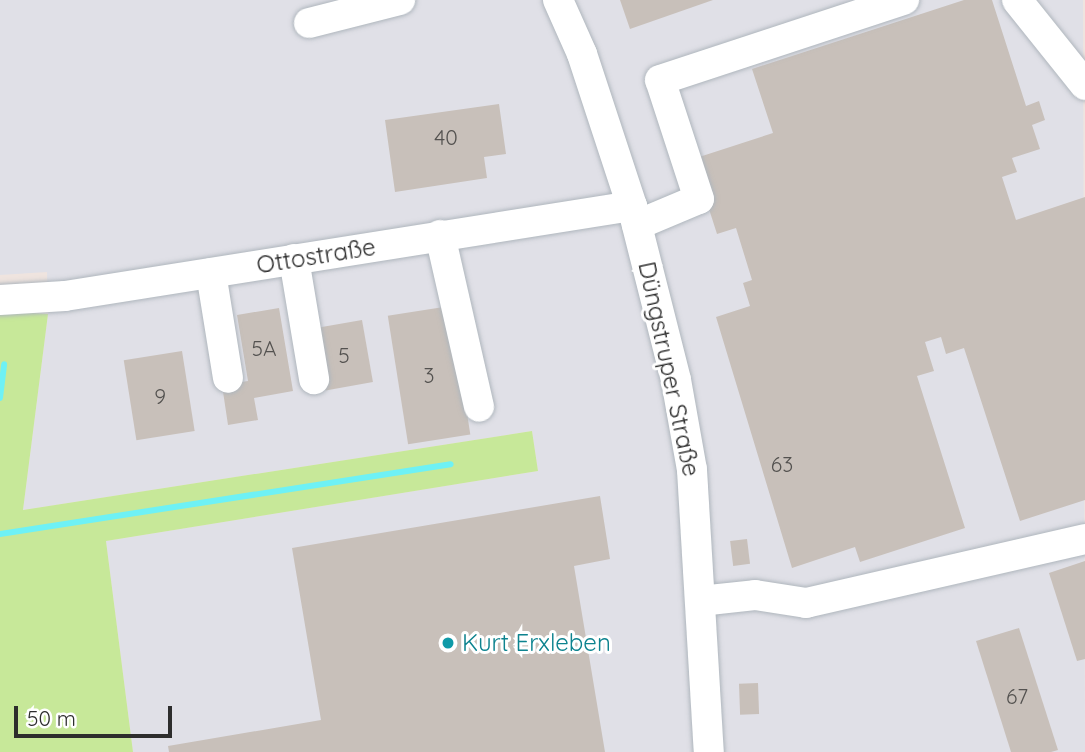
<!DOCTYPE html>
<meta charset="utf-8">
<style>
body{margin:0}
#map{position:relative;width:1085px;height:752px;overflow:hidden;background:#efe4df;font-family:Quicksand,sans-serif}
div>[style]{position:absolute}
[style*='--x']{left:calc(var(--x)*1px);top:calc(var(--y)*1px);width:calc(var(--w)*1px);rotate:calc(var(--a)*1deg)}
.industrial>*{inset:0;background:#e0e0e7}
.green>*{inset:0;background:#c7e899}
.stream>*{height:6px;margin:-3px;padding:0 3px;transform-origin:3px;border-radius:3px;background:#6ef1f5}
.building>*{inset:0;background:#c8c0ba;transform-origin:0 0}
.roads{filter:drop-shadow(0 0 2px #afb6bd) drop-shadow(0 0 2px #afb6bd)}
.minor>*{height:30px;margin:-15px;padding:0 15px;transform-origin:15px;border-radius:15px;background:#fff}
.dots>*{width:19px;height:19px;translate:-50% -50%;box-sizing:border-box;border:4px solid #fff;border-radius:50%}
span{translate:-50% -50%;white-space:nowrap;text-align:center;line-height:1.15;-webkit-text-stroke:6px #fff;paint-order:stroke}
.number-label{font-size:21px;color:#545250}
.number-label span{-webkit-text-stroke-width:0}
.street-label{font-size:24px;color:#2d2d2d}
.culture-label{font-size:24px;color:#0d838f}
.left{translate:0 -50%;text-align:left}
.scale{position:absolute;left:14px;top:706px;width:158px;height:32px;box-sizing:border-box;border:4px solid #2d2d2d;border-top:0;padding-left:9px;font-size:21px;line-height:24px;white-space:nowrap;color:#2d2d2d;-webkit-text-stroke:5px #fff;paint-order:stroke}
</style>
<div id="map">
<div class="industrial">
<i style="clip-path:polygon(0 0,1083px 0,1085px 752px,133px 752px,106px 541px,538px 471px,532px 431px,23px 510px,48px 314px,47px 272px,0 275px)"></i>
</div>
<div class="green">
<i style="clip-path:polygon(0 311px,48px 314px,23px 510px,532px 431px,538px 471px,106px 541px,133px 752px,0 752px)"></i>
</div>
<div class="stream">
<i style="--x:0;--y:398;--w:34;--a:-83"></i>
<i style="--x:0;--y:534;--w:456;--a:-8.8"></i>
</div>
<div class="building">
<i style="clip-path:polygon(620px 0,713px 0,630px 29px)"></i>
<i style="clip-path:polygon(964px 0,992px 0,1026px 106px,1039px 101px,1045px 120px,1032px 125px,1040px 149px,1012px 158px,1017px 172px,1002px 177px,1016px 220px,1085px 197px,1085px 500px,1020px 521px,964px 348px,946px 354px,941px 337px,925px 342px,934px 371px,917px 376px,965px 528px,860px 562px,855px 547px,792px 568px,716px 317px,750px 306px,743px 283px,752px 280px,736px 228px,717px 234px,693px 159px,773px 133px,752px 69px)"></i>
<i style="clip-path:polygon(499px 104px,506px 154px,484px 157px,487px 178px,395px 192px,385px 120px)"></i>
<i style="left:450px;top:306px;width:130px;height:63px;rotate:81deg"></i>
<i style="clip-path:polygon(279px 308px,293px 391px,254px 398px,258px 420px,228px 425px,222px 385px,248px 381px,237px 315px)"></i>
<i style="left:362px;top:320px;width:63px;height:48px;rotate:80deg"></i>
<i style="left:182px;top:351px;width:81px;height:59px;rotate:81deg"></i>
<i style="clip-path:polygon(600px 496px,610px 559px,574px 566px,605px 752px,169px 752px,168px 746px,321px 720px,292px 548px)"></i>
<i style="left:747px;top:539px;width:25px;height:17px;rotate:83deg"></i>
<i style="clip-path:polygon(1085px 561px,1085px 659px,1077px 661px,1049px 573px)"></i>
<i style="clip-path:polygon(1019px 628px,1058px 750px,1051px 752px,1011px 752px,976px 641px)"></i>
<i style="left:758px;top:683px;width:31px;height:19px;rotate:88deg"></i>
</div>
<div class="roads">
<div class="minor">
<i style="--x:558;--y:0;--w:59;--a:66"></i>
<i style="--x:582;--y:54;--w:160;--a:71.8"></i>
<i style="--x:632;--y:206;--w:179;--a:75.8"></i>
<i style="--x:676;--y:380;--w:91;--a:79.9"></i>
<i style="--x:692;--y:470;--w:283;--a:86.6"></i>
<i style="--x:1017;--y:0;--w:109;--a:51.3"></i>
<i style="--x:309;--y:23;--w:94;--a:-14.2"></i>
<i style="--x:637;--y:225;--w:67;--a:-22.8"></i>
<i style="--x:699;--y:199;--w:125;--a:-108.1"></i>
<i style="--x:660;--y:80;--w:257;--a:-18.2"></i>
<i style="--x:440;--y:235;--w:176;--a:77.2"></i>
<i style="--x:294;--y:259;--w:122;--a:80.5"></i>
<i style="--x:211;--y:273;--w:106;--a:80.8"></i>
<i style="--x:0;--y:300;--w:65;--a:-3.5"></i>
<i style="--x:65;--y:296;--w:574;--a:-9.02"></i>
<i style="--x:700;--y:601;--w:55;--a:-6.2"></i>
<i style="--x:755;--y:595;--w:52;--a:8.9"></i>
<i style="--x:806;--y:603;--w:286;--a:-12.9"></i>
</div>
</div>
<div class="dots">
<i style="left:448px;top:643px;background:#0f9aa8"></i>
</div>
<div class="number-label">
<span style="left:446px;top:137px">40</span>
<span style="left:264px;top:348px">5A</span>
<span style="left:344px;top:355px">5</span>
<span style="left:429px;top:375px">3</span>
<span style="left:160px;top:396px">9</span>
<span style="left:782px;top:464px">63</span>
<span style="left:1017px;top:696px">67</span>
</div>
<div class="street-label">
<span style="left:316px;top:256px;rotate:-9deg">Ottostraße</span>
<span style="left:669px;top:369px;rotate:78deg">Düngstruper Straße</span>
</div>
<div class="culture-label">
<span class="left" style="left:462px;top:643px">Kurt Erxleben</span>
</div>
<div class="scale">50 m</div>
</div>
